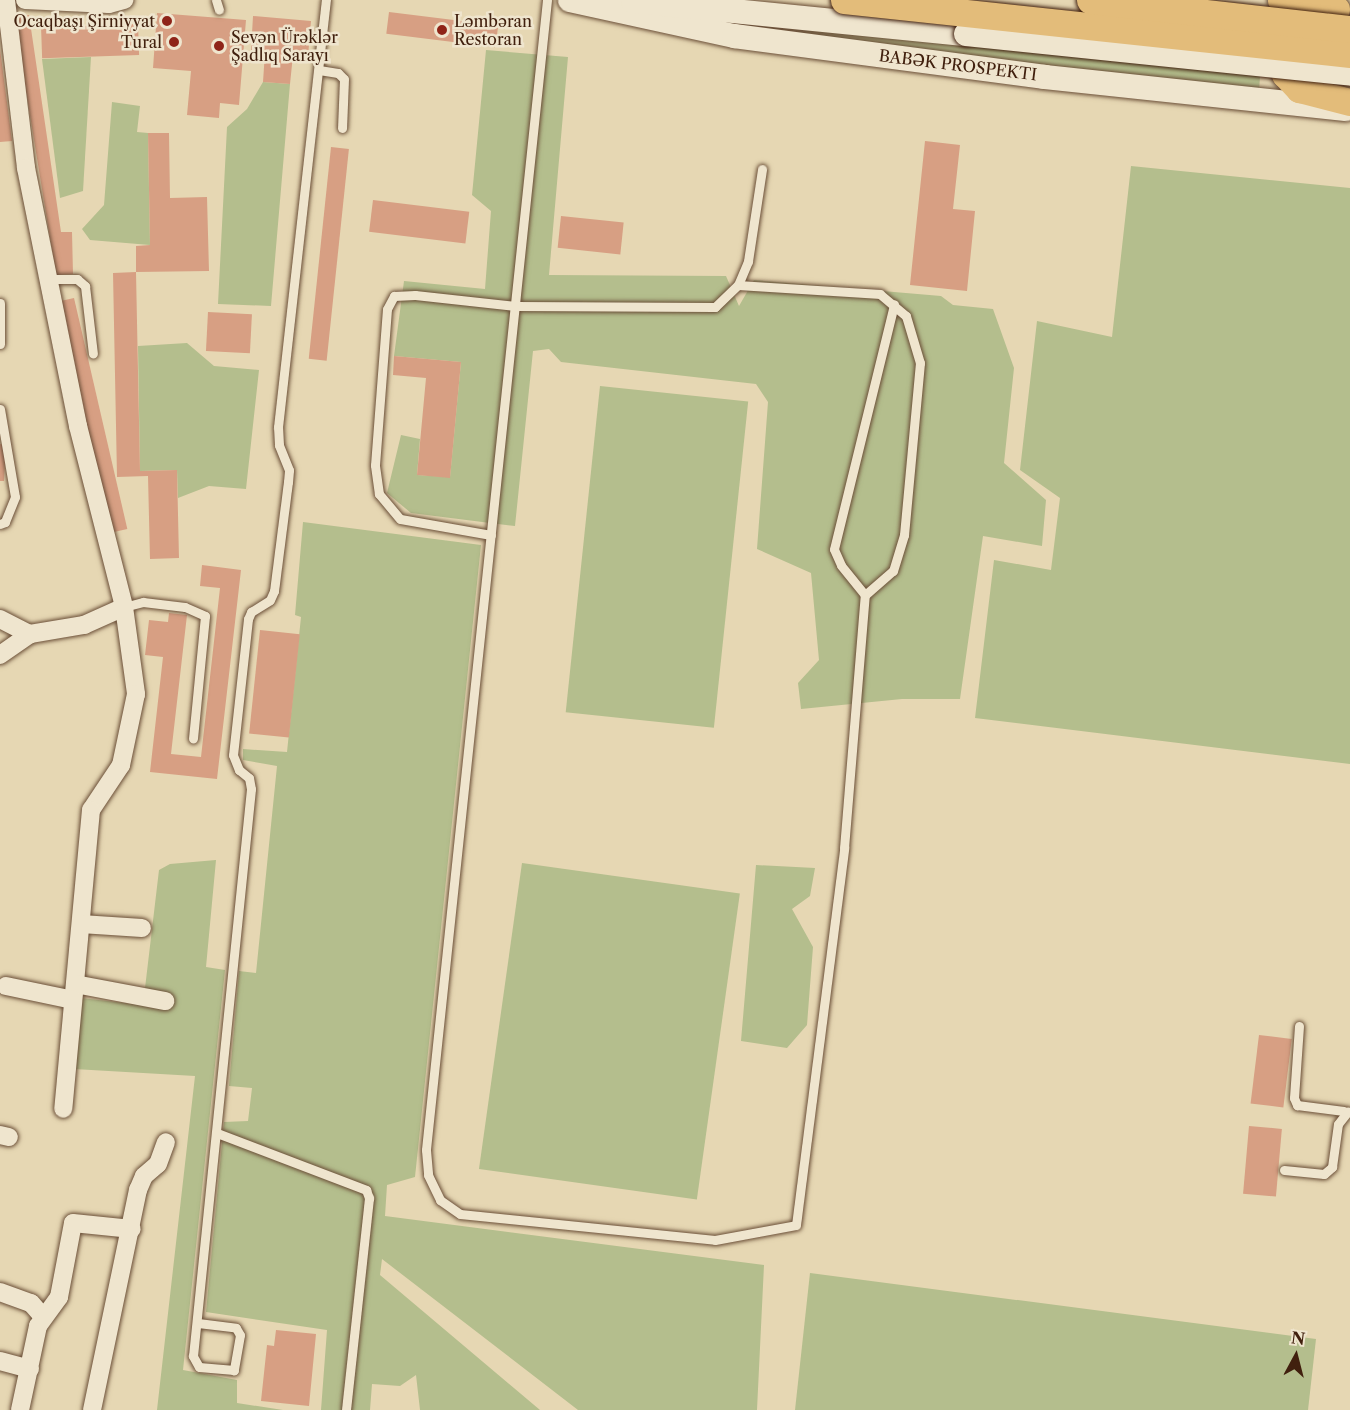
<!DOCTYPE html>
<meta charset="utf-8">
<style>
body{margin:0}
#map{position:relative;width:1350px;height:1410px;overflow:hidden;background:#e6d7b3;font-family:"Libre Caslon Text",serif}
div>[style]{position:absolute}
[style*='--x']{left:calc(var(--x)*1px);top:calc(var(--y)*1px);width:calc(var(--w)*1px);rotate:calc(var(--a)*1deg)}
.green>*{inset:0;background:#b4be8d;transform-origin:0 0}
.building>*{inset:0;background:#d79f83;transform-origin:0 0}
.roads{filter:drop-shadow(0 0 2px #6a4e37) drop-shadow(0 0 2px #6a4e37)}
.service>*{height:9px;margin:-4.5px;padding:0 4.5px;transform-origin:4.5px;border-radius:4.5px;background:#efe5ce}
.minor>*{height:18px;margin:-9px;padding:0 9px;transform-origin:9px;border-radius:9px;background:#efe5ce}
.secondary>*{height:24px;margin:-12px;padding:0 12px;transform-origin:12px;border-radius:12px;background:#efe5ce}
.primary>*{height:27px;margin:-13.5px;padding:0 13.5px;transform-origin:13.5px;border-radius:13.5px;background:#e3bc7a}
.bridges{filter:drop-shadow(0 0 2px #41200e) drop-shadow(0 0 2px #41200e)}
.secondary-bridge>*{height:24px;margin:-12px;padding:0 12px;transform-origin:12px;border-radius:12px;background:#efe5ce}
.primary-bridge>*{height:27px;margin:-13.5px;padding:0 13.5px;transform-origin:13.5px;border-radius:13.5px;background:#e3bc7a}
.dots>*{width:16px;height:16px;translate:-50% -50%;box-sizing:border-box;border:3px solid #efe5ce;border-radius:50%}
span{translate:-50% -50%;white-space:nowrap;text-align:center;line-height:1.15;-webkit-text-stroke:5px #efe5ce;paint-order:stroke}
.poi-label{font-size:16px;color:#41200e}
.right{translate:-100% -50%;text-align:right}
.left{translate:0 -50%;text-align:left}
.street-label{font-size:16px;color:#41200e}
.north{position:absolute;left:1266px;top:1326px;width:60px;height:60px;-webkit-text-stroke:4px #efe5ce;paint-order:stroke;rotate:7deg;font-size:16px;font-weight:700;line-height:24px;text-align:center;color:#41200e}
.north::after{content:'';display:block;margin:auto;width:21px;height:27px;background:#41200e;clip-path:polygon(50% 0,100% 100%,50% 72%,0 100%)}
</style>
<div id="map">
<div class="green">
<i style="clip-path:polygon(747px 21px,1260px 76px,1259px 92px,756px 29px)"></i>
<i style="clip-path:polygon(486px 50px,568px 57px,549px 275px,726px 276px,739px 306px,754px 280px,941px 296px,953px 305px,993px 309px,1014px 368px,1004px 463px,1046px 500px,1042px 546px,983px 536px,960px 699px,902px 699px,801px 709px,798px 683px,819px 660px,811px 573px,757px 549px,768px 402px,756px 384px,561px 362px,549px 349px,533px 351px,515px 526px,411px 513px,387px 493px,401px 435px,420px 439px,417px 475px,450px 477px,461px 362px,394px 356px,404px 281px,485px 289px,491px 211px,472px 195px)"></i>
<i style="clip-path:polygon(91px 57px,83px 191px,60px 198px,42px 59px)"></i>
<i style="clip-path:polygon(263px 82px,290px 84px,271px 306px,218px 304px,227px 127px,247px 109px)"></i>
<i style="clip-path:polygon(112px 102px,140px 106px,137px 132px,148px 133px,150px 245px,90px 240px,82px 229px,104px 205px)"></i>
<i style="clip-path:polygon(1131px 166px,1350px 188px,1350px 764px,975px 718px,994px 560px,1051px 570px,1060px 498px,1020px 470px,1037px 321px,1112px 337px)"></i>
<i style="clip-path:polygon(187px 343px,214px 366px,259px 370px,246px 489px,209px 486px,178px 498px,177px 470px,140px 471px,138px 346px)"></i>
<i style="left:600px;top:386px;width:149px;height:328px;rotate:6deg"></i>
<i style="clip-path:polygon(303px 522px,481px 545px,415px 1177px,387px 1185px,385px 1216px,764px 1265px,757px 1410px,578px 1410px,382px 1259px,380px 1275px,540px 1410px,420px 1410px,416px 1375px,400px 1386px,372px 1384px,370px 1410px,321px 1410px,327px 1330px,206px 1312px,224px 1122px,248px 1121px,252px 1088px,229px 1086px,239px 971px,256px 973px,277px 766px,243px 760px,243px 749px,287px 752px,301px 617px,295px 615px)"></i>
<i style="clip-path:polygon(216px 860px,206px 967px,225px 970px,183px 1370px,237px 1380px,237px 1403px,283px 1410px,157px 1410px,195px 1076px,74px 1069px,81px 998px,143px 1005px,159px 870px,170px 864px)"></i>
<i style="left:522px;top:863px;width:220px;height:309px;rotate:8deg"></i>
<i style="clip-path:polygon(756px 865px,815px 868px,810px 896px,792px 909px,813px 947px,807px 1025px,787px 1048px,741px 1041px)"></i>
<i style="clip-path:polygon(810px 1273px,1316px 1339px,1308px 1410px,795px 1410px)"></i>
</div>
<div class="building">
<i style="left:389px;top:12px;width:110px;height:22px;rotate:7deg"></i>
<i style="clip-path:polygon(157px 13px,246px 20px,239px 105px,220px 103px,219px 118px,187px 115px,191px 71px,153px 68px)"></i>
<i style="clip-path:polygon(29px 15px,61px 232px,72px 232px,73px 274px,56px 275px,14px 17px)"></i>
<i style="clip-path:polygon(253px 16px,311px 21px,308px 56px,293px 55px,290px 84px,263px 82px,265px 52px,251px 51px)"></i>
<i style="left:138px;top:24px;width:31px;height:97px;rotate:88deg"></i>
<i style="clip-path:polygon(0 49px,12px 141px,0 142px)"></i>
<i style="clip-path:polygon(148px 133px,169px 133px,170px 198px,207px 197px,209px 271px,136px 272px,140px 471px,177px 470px,179px 558px,150px 559px,148px 476px,117px 477px,113px 273px,136px 272px,136px 246px,150px 245px)"></i>
<i style="clip-path:polygon(925px 141px,960px 145px,953px 209px,975px 211px,967px 291px,910px 285px)"></i>
<i style="left:331px;top:147px;width:18px;height:213px;rotate:6deg"></i>
<i style="left:373px;top:200px;width:97px;height:32px;rotate:7deg"></i>
<i style="left:561px;top:216px;width:63px;height:32px;rotate:6deg"></i>
<i style="left:74px;top:298px;width:237px;height:16px;rotate:77deg"></i>
<i style="left:208px;top:312px;width:44px;height:39px;rotate:3deg"></i>
<i style="clip-path:polygon(394px 356px,461px 362px,450px 478px,417px 475px,426px 378px,393px 375px)"></i>
<i style="clip-path:polygon(0 444px,6px 445px,4px 481px,0 481px)"></i>
<i style="clip-path:polygon(202px 565px,241px 570px,217px 779px,150px 772px,163px 657px,145px 655px,149px 620px,168px 622px,169px 613px,187px 615px,171px 754px,201px 757px,220px 588px,200px 586px)"></i>
<i style="left:260px;top:630px;width:40px;height:104px;rotate:6deg"></i>
<i style="left:1259px;top:1035px;width:33px;height:69px;rotate:7deg"></i>
<i style="left:1249px;top:1126px;width:33px;height:68px;rotate:5deg"></i>
<i style="clip-path:polygon(276px 1330px,316px 1334px,309px 1406px,261px 1401px,267px 1345px,274px 1346px)"></i>
</div>
<div class="roads">
<div class="service">
<i style="--x:216;--y:0;--w:10;--a:73"></i>
<i style="--x:547;--y:0;--w:1156;--a:96.01"></i>
<i style="--x:426;--y:1150;--w:25;--a:85"></i>
<i style="--x:428;--y:1175;--w:28;--a:64"></i>
<i style="--x:440;--y:1200;--w:24;--a:35"></i>
<i style="--x:460;--y:1214;--w:256;--a:5.8"></i>
<i style="--x:715;--y:1240;--w:82;--a:-10.5"></i>
<i style="--x:796;--y:1225;--w:380;--a:-82.7"></i>
<i style="--x:844;--y:848;--w:254;--a:-85.3"></i>
<i style="--x:865;--y:595;--w:37;--a:-41"></i>
<i style="--x:893;--y:571;--w:38;--a:-73"></i>
<i style="--x:904;--y:535;--w:173;--a:-84.7"></i>
<i style="--x:920;--y:363;--w:49;--a:-106.6"></i>
<i style="--x:906;--y:316;--w:34;--a:-140"></i>
<i style="--x:880;--y:294;--w:142;--a:-176.4"></i>
<i style="--x:319;--y:70;--w:19;--a:9"></i>
<i style="--x:338;--y:73;--w:8;--a:45"></i>
<i style="--x:344;--y:79;--w:49;--a:92.3"></i>
<i style="--x:49;--y:279;--w:28;--a:0"></i>
<i style="--x:77;--y:279;--w:11;--a:41"></i>
<i style="--x:85;--y:286;--w:68;--a:83.3"></i>
<i style="--x:0;--y:303;--w:41;--a:90"></i>
<i style="--x:0;--y:409;--w:89;--a:80.3"></i>
<i style="--x:15;--y:497;--w:27;--a:112"></i>
<i style="--x:5;--y:522;--w:5;--a:158"></i>
<i style="--x:491;--y:535;--w:92;--a:-170"></i>
<i style="--x:400;--y:519;--w:33;--a:-130"></i>
<i style="--x:379;--y:494;--w:29;--a:-98"></i>
<i style="--x:375;--y:465;--w:156;--a:-85.6"></i>
<i style="--x:387;--y:309;--w:15;--a:-62"></i>
<i style="--x:394;--y:296;--w:21;--a:-3"></i>
<i style="--x:415;--y:295;--w:101;--a:6.3"></i>
<i style="--x:515;--y:306;--w:200;--a:0.3"></i>
<i style="--x:715;--y:307;--w:32;--a:-44"></i>
<i style="--x:738;--y:285;--w:26;--a:-67"></i>
<i style="--x:748;--y:261;--w:93;--a:-81.3"></i>
<i style="--x:865;--y:595;--w:38;--a:-129"></i>
<i style="--x:841;--y:565;--w:17;--a:-114"></i>
<i style="--x:834;--y:549;--w:252;--a:-76.2"></i>
<i style="--x:124;--y:607;--w:20;--a:-15"></i>
<i style="--x:143;--y:602;--w:42;--a:6.8"></i>
<i style="--x:185;--y:607;--w:22;--a:24"></i>
<i style="--x:205;--y:616;--w:123;--a:95.6"></i>
<i style="--x:1299;--y:1026;--w:72;--a:94"></i>
<i style="--x:1294;--y:1098;--w:8;--a:67"></i>
<i style="--x:1297;--y:1105;--w:47;--a:7.3"></i>
<i style="--x:217;--y:1133;--w:160;--a:20.9"></i>
<i style="--x:366;--y:1190;--w:9;--a:69"></i>
<i style="--x:369;--y:1198;--w:213;--a:96.2"></i>
<i style="--x:1284;--y:1170;--w:40;--a:5.7"></i>
<i style="--x:1324;--y:1174;--w:11;--a:-41"></i>
<i style="--x:1332;--y:1167;--w:43;--a:-82.1"></i>
<i style="--x:1338;--y:1124;--w:16;--a:-52"></i>
<i style="--x:198;--y:1323;--w:38;--a:7"></i>
<i style="--x:236;--y:1328;--w:8;--a:60"></i>
<i style="--x:240;--y:1335;--w:36;--a:100"></i>
<i style="--x:234;--y:1370;--w:35;--a:-175"></i>
<i style="--x:199;--y:1367;--w:13;--a:-119"></i>
<i style="--x:193;--y:1356;--w:570;--a:-84.16"></i>
<i style="--x:251;--y:789;--w:11;--a:-100"></i>
<i style="--x:249;--y:778;--w:13;--a:-141"></i>
<i style="--x:239;--y:770;--w:16;--a:-112"></i>
<i style="--x:233;--y:755;--w:137;--a:-83.7"></i>
<i style="--x:248;--y:619;--w:8;--a:-67"></i>
<i style="--x:251;--y:612;--w:22;--a:-32"></i>
<i style="--x:270;--y:600;--w:10;--a:-66"></i>
<i style="--x:274;--y:591;--w:110;--a:-82.7"></i>
<i style="--x:288;--y:482;--w:12;--a:-85"></i>
<i style="--x:289;--y:470;--w:27;--a:-112"></i>
<i style="--x:279;--y:445;--w:18;--a:-93"></i>
<i style="--x:278;--y:427;--w:430;--a:-83.6"></i>
</div>
<div class="minor">
<i style="--x:6;--y:0;--w:169;--a:83.2"></i>
<i style="--x:26;--y:168;--w:263;--a:78.6"></i>
<i style="--x:78;--y:426;--w:187;--a:75.7"></i>
<i style="--x:124;--y:607;--w:88;--a:82.1"></i>
<i style="--x:136;--y:694;--w:73;--a:101.9"></i>
<i style="--x:121;--y:765;--w:54;--a:123.7"></i>
<i style="--x:91;--y:810;--w:300;--a:95.3"></i>
<i style="--x:25;--y:0;--w:84;--a:2.7"></i>
<i style="--x:109;--y:4;--w:16;--a:-15"></i>
<i style="--x:0;--y:619;--w:34;--a:27"></i>
<i style="--x:0;--y:655;--w:37;--a:-35"></i>
<i style="--x:30;--y:634;--w:55;--a:-9.5"></i>
<i style="--x:84;--y:625;--w:44;--a:-24.2"></i>
<i style="--x:81;--y:924;--w:61;--a:3.8"></i>
<i style="--x:75;--y:984;--w:92;--a:10.7"></i>
<i style="--x:6;--y:986;--w:68;--a:11.8"></i>
<i style="--x:0;--y:1135;--w:9;--a:13"></i>
<i style="--x:0;--y:1292;--w:33;--a:20"></i>
<i style="--x:31;--y:1303;--w:18;--a:49"></i>
<i style="--x:0;--y:1361;--w:31;--a:15"></i>
<i style="--x:20;--y:1410;--w:86;--a:-77.9"></i>
<i style="--x:38;--y:1326;--w:36;--a:-54"></i>
<i style="--x:59;--y:1297;--w:75;--a:-79.3"></i>
<i style="--x:73;--y:1223;--w:59;--a:5.8"></i>
<i style="--x:92;--y:1410;--w:225;--a:-78.2"></i>
<i style="--x:138;--y:1190;--w:15;--a:-67"></i>
<i style="--x:144;--y:1176;--w:18;--a:-41"></i>
<i style="--x:158;--y:1164;--w:23;--a:-70"></i>
</div>
<div class="secondary">
<i style="--x:570;--y:0;--w:168;--a:12.4"></i>
<i style="--x:734;--y:36;--w:314;--a:7.5"></i>
<i style="--x:1045;--y:77;--w:302;--a:6.1"></i>
<i style="--x:633;--y:1;--w:335;--a:5.7"></i>
</div>
<div class="primary">
<i style="--x:1281;--y:0;--w:42;--a:9.7"></i>
<i style="--x:1336;--y:9;--w:22;--a:177"></i>
<i style="--x:1314;--y:10;--w:21;--a:155"></i>
<i style="--x:1295;--y:19;--w:28;--a:120"></i>
<i style="--x:1281;--y:43;--w:17;--a:90"></i>
<i style="--x:1281;--y:60;--w:15;--a:74"></i>
<i style="--x:1285;--y:74;--w:21;--a:47"></i>
<i style="--x:1299;--y:89;--w:53;--a:14.3"></i>
</div>
</div>
<div class="bridges">
<div class="secondary-bridge">
<i style="--x:966;--y:34;--w:386;--a:5.9"></i>
</div>
<div class="primary-bridge">
<i style="--x:844;--y:0;--w:509;--a:6.09"></i>
<i style="--x:1090;--y:0;--w:262;--a:6.4"></i>
</div>
</div>
<div class="dots">
<i style="left:167px;top:21px;background:#8f2418"></i>
<i style="left:442px;top:30px;background:#8f2418"></i>
<i style="left:174px;top:42px;background:#8f2418"></i>
<i style="left:219px;top:46px;background:#8f2418"></i>
</div>
<div class="poi-label">
<span class="right" style="left:155px;top:21px">Ocaqbaşı Şirniyyat</span>
<span class="left" style="left:454px;top:30px">Ləmbəran<br>Restoran</span>
<span class="left" style="left:231px;top:46px">Sevən Ürəklər<br>Şadlıq Sarayı</span>
<span class="right" style="left:162px;top:42px">Tural</span>
</div>
<div class="street-label">
<span style="left:958px;top:65px;rotate:7deg">BABƏK PROSPEKTI</span>
</div>
<div class="north">N</div>
</div>
